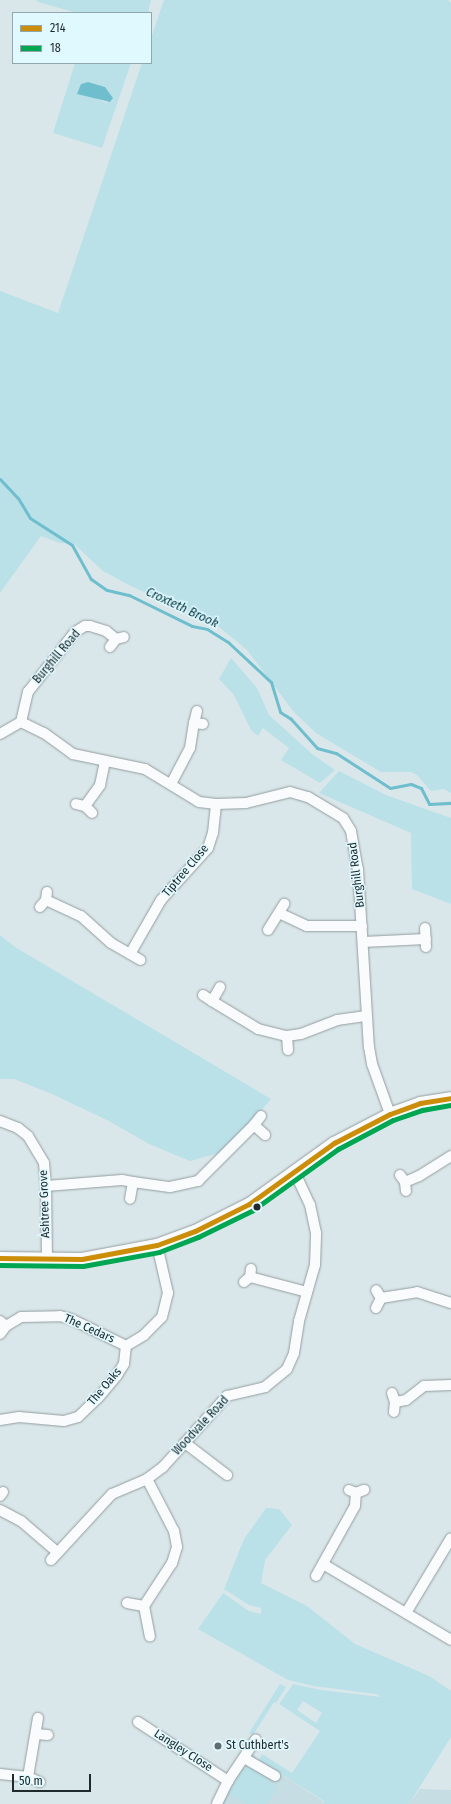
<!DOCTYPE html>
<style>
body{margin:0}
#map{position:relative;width:451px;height:1804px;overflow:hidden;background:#dae7ea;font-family:"Fira Sans Condensed",sans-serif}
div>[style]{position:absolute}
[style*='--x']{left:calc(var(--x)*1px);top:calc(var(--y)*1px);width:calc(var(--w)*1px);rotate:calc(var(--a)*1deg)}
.built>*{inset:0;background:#c5dde3}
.green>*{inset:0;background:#bae0e8}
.water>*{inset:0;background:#6ebece}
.stream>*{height:3px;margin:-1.5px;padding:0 1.5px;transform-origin:1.5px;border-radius:1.5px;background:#6ebece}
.roads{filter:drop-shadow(0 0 1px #939d9f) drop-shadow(0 0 1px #939d9f)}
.minor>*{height:10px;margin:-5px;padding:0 5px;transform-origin:5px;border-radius:5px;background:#f9fbfc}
.tertiary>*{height:12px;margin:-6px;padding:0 6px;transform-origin:6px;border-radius:6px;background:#f9fbfc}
.bus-1>*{height:5px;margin:-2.5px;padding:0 2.5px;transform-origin:2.5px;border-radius:2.5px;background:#cc8d09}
.bus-2>*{height:5px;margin:-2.5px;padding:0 2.5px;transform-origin:2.5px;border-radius:2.5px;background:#00a651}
.dots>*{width:11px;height:11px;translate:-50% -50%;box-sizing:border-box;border:2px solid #e0f9ff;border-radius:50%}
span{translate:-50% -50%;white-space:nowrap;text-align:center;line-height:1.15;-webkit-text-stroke:3px #e0f9ff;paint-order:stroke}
.street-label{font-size:12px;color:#20292b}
.poi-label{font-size:12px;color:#20292b}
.left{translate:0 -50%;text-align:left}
.water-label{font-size:13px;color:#01363f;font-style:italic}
.legend{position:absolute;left:12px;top:12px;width:140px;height:52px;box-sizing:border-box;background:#e0f9ff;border:1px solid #93a6aa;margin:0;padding:5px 7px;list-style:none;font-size:12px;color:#20292b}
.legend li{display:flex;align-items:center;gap:8px;height:20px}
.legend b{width:20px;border:1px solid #93a6aa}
.scale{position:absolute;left:12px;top:1774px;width:79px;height:18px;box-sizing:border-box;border:2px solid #20292b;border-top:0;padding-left:5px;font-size:12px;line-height:14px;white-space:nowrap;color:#20292b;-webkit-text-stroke:3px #e0f9ff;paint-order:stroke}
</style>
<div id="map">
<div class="built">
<i style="clip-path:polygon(254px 1754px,256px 1758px,324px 1802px,323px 1804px,221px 1804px)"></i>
<i style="clip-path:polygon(420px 1789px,451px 1790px,451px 1804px,409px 1804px)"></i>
</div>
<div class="green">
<i style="clip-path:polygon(39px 0,151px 0,148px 13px,77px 13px,35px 1px)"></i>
<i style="clip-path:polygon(164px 0,448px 0,451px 3px,451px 793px,444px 789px,431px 791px,417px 775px,411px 772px,381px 772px,316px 733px,294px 712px,247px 650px,218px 626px,129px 585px,103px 571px,74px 544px,60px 543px,41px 536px,0 593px,0 291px,58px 313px,142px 63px,151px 63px,151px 38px)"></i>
<i style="clip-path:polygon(evenodd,75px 63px,131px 63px,102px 148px,53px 133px,75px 63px,89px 82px,105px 87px,111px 95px,107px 103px,87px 95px,78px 94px,81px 84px,89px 82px)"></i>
<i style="clip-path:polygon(231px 658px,257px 688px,269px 715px,312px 754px,335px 770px,320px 783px,281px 760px,289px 748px,263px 728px,258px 736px,251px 730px,234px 695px,219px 679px)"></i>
<i style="clip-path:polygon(339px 771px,386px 795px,451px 818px,451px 904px,412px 889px,411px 833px,319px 793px)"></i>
<i style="clip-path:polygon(0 935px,15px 947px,271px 1099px,226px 1151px,190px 1161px,149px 1144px,109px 1121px,52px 1094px,14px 1079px,0 1079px)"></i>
<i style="clip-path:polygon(evenodd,266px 1508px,279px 1509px,292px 1525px,265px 1560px,261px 1583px,307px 1606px,355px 1644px,429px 1676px,451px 1691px,451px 1737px,409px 1804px,323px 1804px,324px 1801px,259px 1760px,262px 1754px,292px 1773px,320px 1731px,279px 1704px,293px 1684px,321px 1690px,381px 1697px,376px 1694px,314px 1686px,288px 1680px,198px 1629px,223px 1593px,249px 1611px,261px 1614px,261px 1608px,249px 1605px,224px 1589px,244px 1539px,266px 1508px,303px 1701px,322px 1713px,316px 1723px,297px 1710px,303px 1701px)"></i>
<i style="clip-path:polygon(280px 1684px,286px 1687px,276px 1703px,274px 1702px,253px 1735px,249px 1733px)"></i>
<i style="clip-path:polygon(248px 1766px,269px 1776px,267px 1780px,277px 1787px,267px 1804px,247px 1804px,228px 1793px,243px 1768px)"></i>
</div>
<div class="water">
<i style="clip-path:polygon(88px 82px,105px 87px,113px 98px,110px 102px,77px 94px,81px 84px)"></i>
</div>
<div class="stream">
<i style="--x:0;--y:479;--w:26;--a:47"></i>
<i style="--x:18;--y:498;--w:23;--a:59"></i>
<i style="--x:30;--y:518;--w:50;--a:32.7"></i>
<i style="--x:72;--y:545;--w:39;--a:61"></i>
<i style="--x:91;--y:579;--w:19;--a:35"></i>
<i style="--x:107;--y:590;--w:23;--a:13"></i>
<i style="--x:129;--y:595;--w:70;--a:26.2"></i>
<i style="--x:192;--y:626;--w:15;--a:11"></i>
<i style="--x:207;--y:629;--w:26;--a:32"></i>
<i style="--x:229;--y:643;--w:57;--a:42.9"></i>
<i style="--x:271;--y:682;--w:31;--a:73"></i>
<i style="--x:280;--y:712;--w:13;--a:32"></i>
<i style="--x:291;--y:719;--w:39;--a:48"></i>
<i style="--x:317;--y:748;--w:20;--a:15"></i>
<i style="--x:336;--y:753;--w:64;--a:32.9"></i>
<i style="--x:390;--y:788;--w:21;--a:-11"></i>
<i style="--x:411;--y:784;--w:11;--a:22"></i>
<i style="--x:421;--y:788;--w:18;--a:63"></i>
<i style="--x:429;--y:804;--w:22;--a:-3"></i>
</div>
<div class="roads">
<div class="minor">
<i style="--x:110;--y:647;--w:10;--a:-53"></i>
<i style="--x:116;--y:639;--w:8;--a:-14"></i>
<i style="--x:197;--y:711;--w:12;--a:104"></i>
<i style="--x:194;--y:723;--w:9;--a:6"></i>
<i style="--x:21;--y:722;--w:25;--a:26"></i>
<i style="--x:44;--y:733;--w:36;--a:36"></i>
<i style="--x:73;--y:754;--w:74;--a:11.8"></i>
<i style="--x:145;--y:769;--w:63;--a:31.4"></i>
<i style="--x:199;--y:802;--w:17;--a:7"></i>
<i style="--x:216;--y:804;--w:30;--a:-2"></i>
<i style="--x:246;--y:803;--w:45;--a:-14"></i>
<i style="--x:290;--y:792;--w:19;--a:16"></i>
<i style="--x:308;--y:797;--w:41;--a:31"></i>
<i style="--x:343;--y:818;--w:15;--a:58"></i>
<i style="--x:351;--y:831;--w:39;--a:80"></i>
<i style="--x:358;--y:869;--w:178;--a:86.5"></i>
<i style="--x:369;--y:1047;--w:17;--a:80"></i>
<i style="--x:372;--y:1064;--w:53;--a:70.2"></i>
<i style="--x:0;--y:734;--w:24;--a:-30"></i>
<i style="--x:21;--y:722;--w:31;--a:-77"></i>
<i style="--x:28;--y:692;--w:76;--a:-51.9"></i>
<i style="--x:75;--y:632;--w:12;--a:-31"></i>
<i style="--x:85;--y:626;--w:5;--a:0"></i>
<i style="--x:90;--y:626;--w:17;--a:17"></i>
<i style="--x:106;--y:631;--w:13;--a:39"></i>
<i style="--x:171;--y:784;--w:41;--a:-62.2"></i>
<i style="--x:190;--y:748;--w:25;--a:-81"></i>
<i style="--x:76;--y:804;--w:9;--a:13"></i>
<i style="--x:85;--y:806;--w:10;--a:45"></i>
<i style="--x:85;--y:806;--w:26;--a:-54"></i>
<i style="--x:100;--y:785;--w:24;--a:-78"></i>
<i style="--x:46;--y:900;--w:38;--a:25"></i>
<i style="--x:81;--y:916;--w:40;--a:42"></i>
<i style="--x:111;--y:943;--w:34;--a:30"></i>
<i style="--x:40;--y:907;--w:9;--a:-49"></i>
<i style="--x:46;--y:900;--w:8;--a:-83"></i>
<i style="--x:279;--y:913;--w:31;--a:25"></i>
<i style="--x:307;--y:926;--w:55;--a:0"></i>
<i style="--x:425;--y:928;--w:19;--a:87"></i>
<i style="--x:268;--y:930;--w:31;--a:-58"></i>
<i style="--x:363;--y:942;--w:63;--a:-2.7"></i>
<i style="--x:130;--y:954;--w:62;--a:-60.1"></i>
<i style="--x:161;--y:900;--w:70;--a:-47.9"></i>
<i style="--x:208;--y:848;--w:16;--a:-72"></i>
<i style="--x:213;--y:833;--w:29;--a:-84"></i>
<i style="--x:203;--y:995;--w:11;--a:34"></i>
<i style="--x:212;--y:1001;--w:16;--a:-60"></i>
<i style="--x:212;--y:1001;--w:54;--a:31.3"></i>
<i style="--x:258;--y:1029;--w:30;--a:14"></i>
<i style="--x:288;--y:1050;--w:14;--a:-94"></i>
<i style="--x:287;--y:1036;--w:14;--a:-8"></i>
<i style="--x:301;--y:1034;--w:39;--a:-21"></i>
<i style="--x:337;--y:1020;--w:28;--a:-8"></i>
<i style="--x:261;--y:1116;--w:11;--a:128"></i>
<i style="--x:254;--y:1125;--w:15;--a:42"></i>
<i style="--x:0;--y:1121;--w:19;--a:21"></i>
<i style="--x:18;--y:1128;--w:13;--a:39"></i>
<i style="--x:28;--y:1136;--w:31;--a:59"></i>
<i style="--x:44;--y:1163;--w:23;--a:85"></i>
<i style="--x:46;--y:1186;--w:74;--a:89.2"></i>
<i style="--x:400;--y:1175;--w:9;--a:54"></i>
<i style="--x:405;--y:1182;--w:9;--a:84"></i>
<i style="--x:133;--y:1182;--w:37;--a:8"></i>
<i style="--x:170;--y:1187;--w:29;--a:-12"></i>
<i style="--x:198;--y:1181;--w:79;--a:-45"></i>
<i style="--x:405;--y:1182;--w:15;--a:-23"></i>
<i style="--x:419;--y:1176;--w:38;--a:-32"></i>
<i style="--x:46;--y:1186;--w:76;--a:-4.5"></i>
<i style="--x:122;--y:1180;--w:11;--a:10"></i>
<i style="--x:133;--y:1182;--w:17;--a:100"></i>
<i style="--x:250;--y:1277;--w:59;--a:14.7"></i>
<i style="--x:244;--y:1282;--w:8;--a:-40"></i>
<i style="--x:250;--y:1277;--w:8;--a:-83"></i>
<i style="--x:381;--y:1298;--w:36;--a:-9"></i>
<i style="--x:417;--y:1292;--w:36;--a:18"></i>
<i style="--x:376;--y:1308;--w:11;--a:-63"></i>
<i style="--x:381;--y:1298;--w:9;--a:-122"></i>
<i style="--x:0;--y:1321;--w:8;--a:40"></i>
<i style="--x:6;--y:1326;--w:10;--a:127"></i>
<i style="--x:6;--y:1326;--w:17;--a:-31"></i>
<i style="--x:21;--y:1317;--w:39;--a:-1"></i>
<i style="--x:60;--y:1316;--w:11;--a:15"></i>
<i style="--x:71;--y:1319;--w:61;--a:26.1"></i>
<i style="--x:126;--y:1346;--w:21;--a:-31"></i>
<i style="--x:144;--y:1335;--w:25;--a:-45"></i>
<i style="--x:162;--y:1317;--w:25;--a:-76"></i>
<i style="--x:168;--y:1293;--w:49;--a:-102.9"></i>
<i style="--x:392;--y:1393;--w:9;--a:72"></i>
<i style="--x:395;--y:1402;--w:10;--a:96"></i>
<i style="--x:395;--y:1402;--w:11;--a:-10"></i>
<i style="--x:406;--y:1400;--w:23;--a:-38"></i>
<i style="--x:424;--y:1386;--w:27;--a:-2"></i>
<i style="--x:0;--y:1420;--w:19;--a:-9"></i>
<i style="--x:19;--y:1417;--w:45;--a:5.1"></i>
<i style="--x:64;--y:1421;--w:15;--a:-16"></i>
<i style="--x:78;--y:1417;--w:28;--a:-44"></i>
<i style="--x:98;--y:1398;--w:30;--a:-50"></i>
<i style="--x:117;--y:1375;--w:13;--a:-58"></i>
<i style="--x:124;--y:1364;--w:18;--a:-84"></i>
<i style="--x:185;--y:1443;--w:53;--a:37.3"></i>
<i style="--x:147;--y:1479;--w:59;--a:62.6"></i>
<i style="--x:174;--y:1531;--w:16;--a:79"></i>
<i style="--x:177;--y:1547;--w:17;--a:107"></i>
<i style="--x:172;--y:1563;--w:51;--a:123.1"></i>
<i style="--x:144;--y:1606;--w:31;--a:79"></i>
<i style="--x:349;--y:1490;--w:8;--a:23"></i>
<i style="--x:356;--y:1493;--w:9;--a:-21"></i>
<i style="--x:0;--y:1496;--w:5;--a:-53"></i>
<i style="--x:0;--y:1510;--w:24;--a:28"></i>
<i style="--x:21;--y:1521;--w:48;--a:40.7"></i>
<i style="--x:51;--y:1560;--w:90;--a:-47.3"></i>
<i style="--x:112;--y:1494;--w:38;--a:-23"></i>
<i style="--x:147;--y:1479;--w:20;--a:-37"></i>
<i style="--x:163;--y:1467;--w:96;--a:-48"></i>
<i style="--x:227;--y:1396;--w:39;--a:-13"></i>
<i style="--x:265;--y:1387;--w:28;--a:-39"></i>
<i style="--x:287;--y:1369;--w:17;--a:-66"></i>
<i style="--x:294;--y:1353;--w:32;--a:-81"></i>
<i style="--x:299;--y:1321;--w:58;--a:-74.1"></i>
<i style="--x:315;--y:1265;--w:32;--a:-88"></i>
<i style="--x:316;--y:1233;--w:29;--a:-102"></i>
<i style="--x:310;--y:1205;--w:38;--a:-115"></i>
<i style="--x:323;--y:1564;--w:149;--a:30.7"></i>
<i style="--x:316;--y:1576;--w:80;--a:-60.9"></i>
<i style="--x:355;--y:1506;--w:13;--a:-86"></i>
<i style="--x:127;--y:1603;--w:17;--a:10"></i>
<i style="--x:406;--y:1613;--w:87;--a:-59"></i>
<i style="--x:138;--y:1722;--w:108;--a:33.2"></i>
<i style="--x:228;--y:1781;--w:25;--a:116"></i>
<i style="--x:36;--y:1734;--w:12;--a:5"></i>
<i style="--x:244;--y:1758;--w:36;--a:30"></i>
<i style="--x:0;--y:1774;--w:28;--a:6"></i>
<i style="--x:28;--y:1777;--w:60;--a:-80.4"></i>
<i style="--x:28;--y:1777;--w:13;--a:23"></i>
<i style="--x:228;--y:1781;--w:50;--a:-56.3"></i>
</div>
<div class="tertiary">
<i style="--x:0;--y:1258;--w:82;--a:0.7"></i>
<i style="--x:82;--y:1259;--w:76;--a:-10.6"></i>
<i style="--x:157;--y:1245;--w:40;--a:-20.2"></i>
<i style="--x:195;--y:1231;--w:60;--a:-26.6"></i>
<i style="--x:249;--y:1204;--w:105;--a:-35.7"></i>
<i style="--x:334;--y:1143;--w:63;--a:-27.4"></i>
<i style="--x:390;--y:1114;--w:32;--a:-20"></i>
<i style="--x:420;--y:1103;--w:31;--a:-9"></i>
</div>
</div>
<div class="bus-1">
<i style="--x:0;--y:1258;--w:82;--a:0.7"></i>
<i style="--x:82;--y:1259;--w:76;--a:-10.6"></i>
<i style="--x:157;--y:1245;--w:40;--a:-20.2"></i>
<i style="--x:195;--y:1231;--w:60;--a:-26.6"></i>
<i style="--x:249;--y:1204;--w:105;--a:-35.7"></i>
<i style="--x:334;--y:1143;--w:63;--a:-27.4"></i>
<i style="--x:390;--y:1114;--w:32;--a:-20"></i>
<i style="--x:420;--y:1103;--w:31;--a:-9"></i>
</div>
<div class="bus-2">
<i style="--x:0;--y:1265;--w:83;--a:0.7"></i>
<i style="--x:83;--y:1266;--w:77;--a:-10.4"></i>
<i style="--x:159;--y:1252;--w:42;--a:-21"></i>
<i style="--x:198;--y:1237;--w:61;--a:-26.1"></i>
<i style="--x:253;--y:1210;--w:105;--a:-35.7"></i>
<i style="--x:338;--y:1149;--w:62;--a:-27.8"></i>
<i style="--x:393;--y:1120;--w:31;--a:-19"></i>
<i style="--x:422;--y:1110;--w:29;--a:-10"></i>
</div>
<div class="dots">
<i style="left:257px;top:1207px;background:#20292b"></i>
<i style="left:218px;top:1746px;background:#616c6e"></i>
</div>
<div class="street-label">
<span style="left:57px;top:657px;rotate:-50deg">Burghill Road</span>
<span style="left:186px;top:871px;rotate:-50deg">Tiptree Close</span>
<span style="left:357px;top:875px;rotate:-97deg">Burghill Road</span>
<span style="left:45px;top:1204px;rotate:-92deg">Ashtree Grove</span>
<span style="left:89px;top:1329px;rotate:24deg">The Cedars</span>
<span style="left:105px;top:1387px;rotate:-50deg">The Oaks</span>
<span style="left:201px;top:1426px;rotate:-47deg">Woodvale Road</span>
<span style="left:183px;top:1751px;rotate:33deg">Langley Close</span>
</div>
<div class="poi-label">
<span class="left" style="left:226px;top:1746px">St Cuthbert's</span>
</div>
<div class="water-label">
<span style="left:182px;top:608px;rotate:25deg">Croxteth Brook</span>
</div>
<ul class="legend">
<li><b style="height:5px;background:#cc8d09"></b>214</li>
<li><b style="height:5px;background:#00a651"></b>18</li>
</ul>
<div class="scale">50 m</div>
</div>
